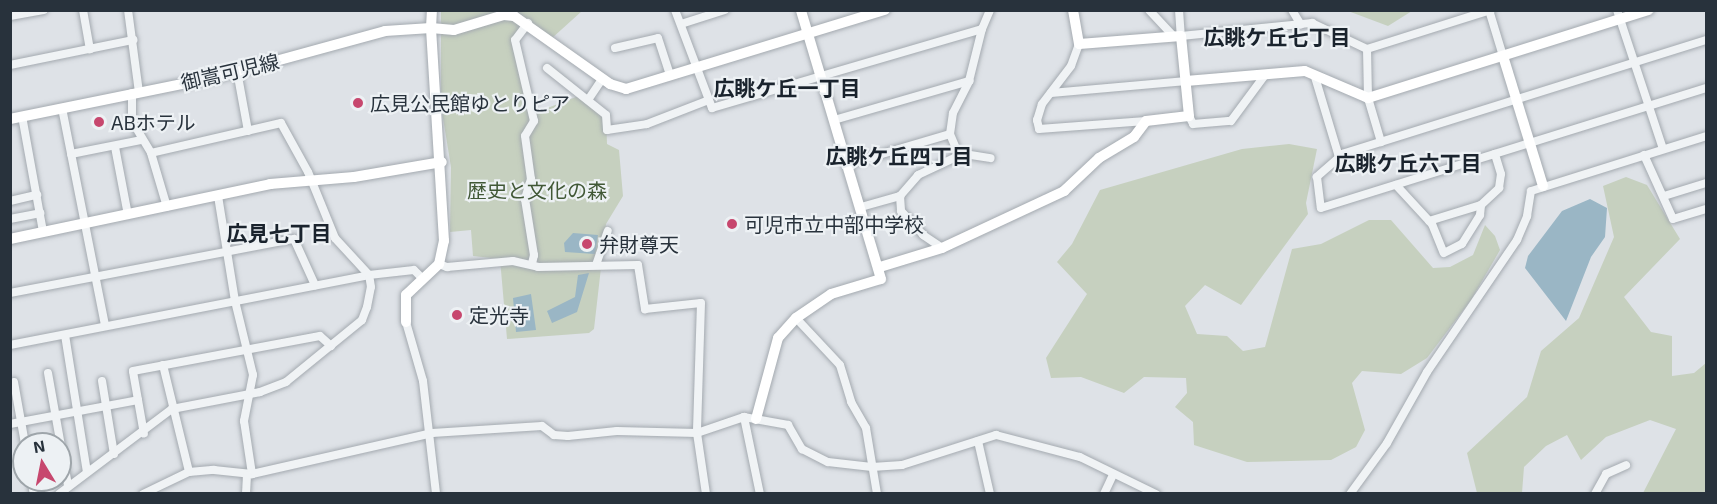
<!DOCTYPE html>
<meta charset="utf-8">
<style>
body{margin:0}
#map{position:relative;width:1717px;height:504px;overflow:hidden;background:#dee2e7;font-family:"Exo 2","Noto Sans JP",sans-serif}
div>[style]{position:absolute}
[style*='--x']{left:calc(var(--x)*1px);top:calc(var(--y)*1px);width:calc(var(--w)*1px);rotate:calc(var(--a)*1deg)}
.green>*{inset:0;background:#c6d0bf}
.water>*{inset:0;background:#9ab6c5}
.roads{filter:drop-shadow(0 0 2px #a4aab0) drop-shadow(0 0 2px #a4aab0)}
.street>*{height:8px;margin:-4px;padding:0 4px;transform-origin:4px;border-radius:4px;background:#f0f3f5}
.secondary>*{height:10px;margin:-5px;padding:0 5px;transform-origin:5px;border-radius:5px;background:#fff}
.dots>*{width:16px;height:16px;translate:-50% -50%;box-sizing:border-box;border:3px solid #edf1f4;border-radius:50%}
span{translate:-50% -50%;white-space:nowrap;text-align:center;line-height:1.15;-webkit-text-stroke:4.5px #edf1f4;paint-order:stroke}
.street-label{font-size:20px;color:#28323c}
.poi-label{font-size:20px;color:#28323c}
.left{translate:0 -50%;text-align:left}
.park-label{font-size:20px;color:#415836}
.neighbourhood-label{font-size:21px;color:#1a232d;font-weight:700}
.frame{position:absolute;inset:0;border:12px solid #28323c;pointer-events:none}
.north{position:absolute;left:12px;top:432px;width:60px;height:60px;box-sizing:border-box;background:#edf1f4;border:2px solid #9ea5aa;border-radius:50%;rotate:350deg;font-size:16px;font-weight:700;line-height:24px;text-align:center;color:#28323c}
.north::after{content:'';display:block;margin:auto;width:21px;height:27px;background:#c7476e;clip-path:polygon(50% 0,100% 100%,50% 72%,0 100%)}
</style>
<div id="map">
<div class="green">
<i style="clip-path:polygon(441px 11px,582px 11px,551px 39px,528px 23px,515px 40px,532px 114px,581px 95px,606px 115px,607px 144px,619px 150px,623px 196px,606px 224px,594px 329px,589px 333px,507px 339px,500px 259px,473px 256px,471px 230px,450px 232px,451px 167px,441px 106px)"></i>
<i style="clip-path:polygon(1348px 11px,1412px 11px,1388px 26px)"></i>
<i style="clip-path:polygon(1289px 144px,1317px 149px,1306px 203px,1308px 214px,1241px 305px,1205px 285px,1185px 306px,1197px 334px,1227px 336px,1243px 351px,1265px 347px,1292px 249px,1321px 244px,1369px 220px,1391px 220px,1433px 268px,1450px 267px,1473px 255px,1485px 225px,1495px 236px,1500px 250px,1471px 300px,1427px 358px,1401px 374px,1362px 371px,1352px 383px,1365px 430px,1356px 447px,1331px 460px,1247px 462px,1194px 445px,1193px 422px,1175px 407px,1187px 393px,1186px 378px,1144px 377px,1124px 393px,1081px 377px,1051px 378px,1046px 358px,1087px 294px,1057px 262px,1072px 244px,1100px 190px,1242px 149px)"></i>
<i style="clip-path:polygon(1626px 177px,1647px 185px,1680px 239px,1624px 297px,1651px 332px,1672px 336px,1672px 376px,1694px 373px,1706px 363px,1706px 493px,1643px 493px,1676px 429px,1650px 420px,1606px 437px,1581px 460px,1567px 435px,1546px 446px,1524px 467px,1522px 493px,1477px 493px,1467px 453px,1527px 397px,1541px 351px,1579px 318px,1614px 237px,1603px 186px)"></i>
</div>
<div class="water">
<i style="clip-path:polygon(1590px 199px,1607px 208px,1605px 237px,1591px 257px,1566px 321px,1525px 268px,1528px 256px,1562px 211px)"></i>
<i style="clip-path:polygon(573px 233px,598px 235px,595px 254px,565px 252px,564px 243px)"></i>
<i style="clip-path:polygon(589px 273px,577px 312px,552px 323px,547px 311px,575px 297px,578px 275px)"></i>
<i style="clip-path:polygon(531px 294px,536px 330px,516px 332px,513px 298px)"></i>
</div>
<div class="roads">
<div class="street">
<i style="--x:83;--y:10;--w:40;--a:80"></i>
<i style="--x:128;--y:10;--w:83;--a:82.4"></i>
<i style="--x:675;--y:10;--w:105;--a:69.3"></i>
<i style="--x:712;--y:108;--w:281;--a:-16.3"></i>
<i style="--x:982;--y:29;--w:21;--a:-67"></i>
<i style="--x:1149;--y:10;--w:35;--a:47"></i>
<i style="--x:1179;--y:10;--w:26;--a:86"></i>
<i style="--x:1181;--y:36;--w:132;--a:-5.7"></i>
<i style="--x:1312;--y:23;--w:61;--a:25.3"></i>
<i style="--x:1367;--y:49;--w:130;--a:-17.5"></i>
<i style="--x:1292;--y:10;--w:17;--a:59"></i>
<i style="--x:1489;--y:10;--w:48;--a:73.1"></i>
<i style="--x:1617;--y:10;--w:146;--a:71.7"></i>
<i style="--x:10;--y:16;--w:34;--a:-10"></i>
<i style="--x:528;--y:23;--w:21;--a:127"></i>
<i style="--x:515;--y:40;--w:83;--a:76.8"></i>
<i style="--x:534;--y:121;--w:17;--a:121"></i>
<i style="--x:525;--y:136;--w:43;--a:82.1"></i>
<i style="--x:531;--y:179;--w:21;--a:107"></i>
<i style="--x:525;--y:199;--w:57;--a:80.9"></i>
<i style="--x:534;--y:255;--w:9;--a:103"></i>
<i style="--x:681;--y:24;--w:46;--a:-17.7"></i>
<i style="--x:1706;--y:40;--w:380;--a:162.6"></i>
<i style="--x:1343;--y:154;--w:35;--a:139"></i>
<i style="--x:1317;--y:177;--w:31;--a:83"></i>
<i style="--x:1321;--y:208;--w:403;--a:-17.3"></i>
<i style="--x:1079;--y:44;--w:23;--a:110"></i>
<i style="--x:1071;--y:66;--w:48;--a:127.3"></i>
<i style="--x:1042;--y:104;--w:17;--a:107"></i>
<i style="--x:1037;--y:120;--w:9;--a:77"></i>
<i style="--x:1039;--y:129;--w:107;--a:-4.3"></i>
<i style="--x:615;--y:48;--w:44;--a:-13.1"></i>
<i style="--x:658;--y:38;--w:40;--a:72"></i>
<i style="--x:1367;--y:49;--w:49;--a:88.8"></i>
<i style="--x:1368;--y:98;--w:46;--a:73.5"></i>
<i style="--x:10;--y:65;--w:126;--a:-11.5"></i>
<i style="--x:547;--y:68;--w:75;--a:38.5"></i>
<i style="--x:606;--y:115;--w:15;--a:86"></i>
<i style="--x:607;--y:130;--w:40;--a:-8.5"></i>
<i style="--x:647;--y:124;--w:66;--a:-21.2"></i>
<i style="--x:237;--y:71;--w:61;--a:79.6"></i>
<i style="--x:1315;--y:77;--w:84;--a:73.3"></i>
<i style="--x:132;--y:93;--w:28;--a:90"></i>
<i style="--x:132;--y:121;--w:37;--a:59"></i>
<i style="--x:151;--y:153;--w:56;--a:73.5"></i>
<i style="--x:1051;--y:93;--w:136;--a:-5.1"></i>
<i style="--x:588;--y:100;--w:25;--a:-56"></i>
<i style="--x:62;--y:108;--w:222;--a:78.8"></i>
<i style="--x:22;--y:116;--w:118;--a:79.7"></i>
<i style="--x:1189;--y:116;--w:9;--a:63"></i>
<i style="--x:1193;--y:124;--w:38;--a:-5"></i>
<i style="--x:1231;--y:121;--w:57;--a:-53.5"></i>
<i style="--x:834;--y:120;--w:141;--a:-16.1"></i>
<i style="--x:115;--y:147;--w:69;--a:79.2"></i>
<i style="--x:958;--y:153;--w:33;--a:9"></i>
<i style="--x:71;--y:154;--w:71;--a:-11.3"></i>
<i style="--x:1644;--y:155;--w:70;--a:65.6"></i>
<i style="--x:1673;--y:219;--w:34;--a:-17"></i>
<i style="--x:848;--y:164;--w:106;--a:-16.4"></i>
<i style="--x:1396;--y:185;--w:53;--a:47.3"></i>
<i style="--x:1432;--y:224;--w:31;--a:68"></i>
<i style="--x:1444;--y:253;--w:20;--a:-27"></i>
<i style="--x:1462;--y:244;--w:34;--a:-58"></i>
<i style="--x:1480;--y:215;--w:10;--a:-84"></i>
<i style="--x:1481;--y:205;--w:25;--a:-43"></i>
<i style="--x:1499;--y:188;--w:14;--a:-82"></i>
<i style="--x:1501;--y:174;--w:21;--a:-107"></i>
<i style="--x:218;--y:196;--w:106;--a:80.8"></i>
<i style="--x:235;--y:301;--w:76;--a:76.3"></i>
<i style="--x:253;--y:375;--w:47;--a:101.1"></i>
<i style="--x:244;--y:421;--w:54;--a:81.4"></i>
<i style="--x:900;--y:196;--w:15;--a:86"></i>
<i style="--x:901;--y:211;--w:33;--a:47"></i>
<i style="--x:923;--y:235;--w:23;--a:34"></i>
<i style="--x:1664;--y:196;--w:44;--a:-17.2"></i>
<i style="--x:10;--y:201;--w:28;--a:-13"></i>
<i style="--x:861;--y:207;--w:41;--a:-15.8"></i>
<i style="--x:900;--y:196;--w:28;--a:-49"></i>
<i style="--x:918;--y:175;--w:42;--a:-25.3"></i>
<i style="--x:956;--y:157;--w:4;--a:-63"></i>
<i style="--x:958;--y:153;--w:21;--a:-113"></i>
<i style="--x:950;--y:134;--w:21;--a:-82"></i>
<i style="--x:953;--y:113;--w:36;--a:-63"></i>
<i style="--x:969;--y:81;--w:54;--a:-76"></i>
<i style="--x:10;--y:219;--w:31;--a:-11"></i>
<i style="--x:1429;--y:221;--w:54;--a:-17.1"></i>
<i style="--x:439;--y:264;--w:9;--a:21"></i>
<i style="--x:447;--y:267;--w:66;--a:-5.2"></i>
<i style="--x:513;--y:261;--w:26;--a:13"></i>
<i style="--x:538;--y:267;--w:100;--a:-1.1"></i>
<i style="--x:638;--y:265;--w:45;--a:81"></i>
<i style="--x:645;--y:309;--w:56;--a:-6.1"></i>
<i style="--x:701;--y:303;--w:130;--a:91.8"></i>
<i style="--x:697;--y:433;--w:62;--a:81.6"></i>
<i style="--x:596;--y:265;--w:36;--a:-71"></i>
<i style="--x:10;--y:293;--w:289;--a:-10.8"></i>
<i style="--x:294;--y:239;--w:51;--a:65.5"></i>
<i style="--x:796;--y:318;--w:64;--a:46.9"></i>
<i style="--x:840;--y:365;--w:39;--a:73"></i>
<i style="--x:851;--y:402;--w:30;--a:60"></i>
<i style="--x:866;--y:428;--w:67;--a:80.5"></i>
<i style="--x:406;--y:322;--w:61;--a:73.9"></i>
<i style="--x:423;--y:381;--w:114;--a:83.4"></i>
<i style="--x:65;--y:335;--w:139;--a:80.9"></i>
<i style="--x:10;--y:345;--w:366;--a:-11"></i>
<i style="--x:369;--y:275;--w:45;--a:-6.3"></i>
<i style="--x:414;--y:270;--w:10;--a:45"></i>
<i style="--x:163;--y:365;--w:110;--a:76.3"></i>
<i style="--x:48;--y:373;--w:114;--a:79.9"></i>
<i style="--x:102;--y:381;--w:74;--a:80.7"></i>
<i style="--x:14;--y:382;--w:63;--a:79.9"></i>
<i style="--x:138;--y:400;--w:34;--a:80"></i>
<i style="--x:744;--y:417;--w:79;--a:78.3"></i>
<i style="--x:10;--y:424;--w:130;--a:-10.6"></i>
<i style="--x:138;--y:400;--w:29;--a:-100"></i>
<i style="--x:133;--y:371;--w:190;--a:-10.6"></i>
<i style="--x:320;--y:336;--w:15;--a:42"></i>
<i style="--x:978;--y:441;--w:54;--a:77.2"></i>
<i style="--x:31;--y:480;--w:14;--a:78"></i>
<i style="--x:59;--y:494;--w:141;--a:-37"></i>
<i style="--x:172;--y:409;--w:90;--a:-10.9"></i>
<i style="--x:260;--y:392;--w:28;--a:-21"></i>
<i style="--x:286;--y:382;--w:98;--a:-39.2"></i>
<i style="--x:362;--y:320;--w:14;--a:-69"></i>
<i style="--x:367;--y:307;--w:20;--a:-79"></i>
<i style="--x:371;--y:287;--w:12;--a:-99"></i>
<i style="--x:369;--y:275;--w:50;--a:-132.6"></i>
<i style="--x:335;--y:238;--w:71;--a:-112.2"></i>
<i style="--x:308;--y:172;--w:56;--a:-118.9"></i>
<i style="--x:281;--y:123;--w:133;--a:167"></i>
<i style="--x:143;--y:494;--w:51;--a:-25.6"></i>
<i style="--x:189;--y:472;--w:25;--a:-5"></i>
<i style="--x:214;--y:470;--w:38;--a:6"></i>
<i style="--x:252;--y:474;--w:185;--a:-12.8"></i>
<i style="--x:432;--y:433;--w:110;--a:-3.6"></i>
<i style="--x:542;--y:426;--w:15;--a:37"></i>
<i style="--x:554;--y:435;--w:14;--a:4"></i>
<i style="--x:568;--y:436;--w:49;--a:-5.8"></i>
<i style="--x:617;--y:431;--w:80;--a:1.4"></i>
<i style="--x:697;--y:433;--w:50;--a:-18.8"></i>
<i style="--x:744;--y:417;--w:45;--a:10.3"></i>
<i style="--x:788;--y:425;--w:28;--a:60"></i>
<i style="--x:802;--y:449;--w:29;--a:27"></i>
<i style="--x:828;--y:462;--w:44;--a:6.5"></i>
<i style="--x:872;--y:467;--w:30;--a:-4"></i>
<i style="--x:902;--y:465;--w:99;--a:-17.7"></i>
<i style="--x:996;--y:435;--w:87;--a:14.7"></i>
<i style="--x:1080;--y:457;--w:85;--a:26"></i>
<i style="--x:246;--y:494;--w:19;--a:-87"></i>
<i style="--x:1104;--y:494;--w:21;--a:-65"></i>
<i style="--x:1350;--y:494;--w:63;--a:-54"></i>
<i style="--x:1387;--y:443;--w:81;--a:-60.6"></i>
<i style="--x:1427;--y:372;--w:160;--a:-55.7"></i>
<i style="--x:1517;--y:240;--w:26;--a:-67"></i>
<i style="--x:1527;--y:216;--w:25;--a:-81"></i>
<i style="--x:1531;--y:191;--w:183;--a:-17.4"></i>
<i style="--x:1595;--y:494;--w:23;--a:-61"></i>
<i style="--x:1606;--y:474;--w:22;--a:-24"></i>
</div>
<div class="secondary">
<i style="--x:1503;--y:56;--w:136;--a:72.9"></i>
<i style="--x:1186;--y:81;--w:119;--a:-4.8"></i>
<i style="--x:1305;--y:71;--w:69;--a:23.2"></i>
<i style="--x:1368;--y:98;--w:294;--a:-17.4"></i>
<i style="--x:10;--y:119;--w:215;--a:-11.5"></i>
<i style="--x:221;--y:76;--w:170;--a:-15.3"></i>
<i style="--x:385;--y:31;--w:46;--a:-3.7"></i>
<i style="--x:431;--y:28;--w:18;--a:-87"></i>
<i style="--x:10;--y:239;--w:266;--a:-11.9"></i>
<i style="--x:270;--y:184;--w:84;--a:-4.8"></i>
<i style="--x:354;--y:177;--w:89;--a:-9.7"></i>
<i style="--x:880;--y:267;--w:65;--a:-17"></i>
<i style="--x:942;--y:248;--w:135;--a:-25"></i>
<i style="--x:1064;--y:191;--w:48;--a:-43.3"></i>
<i style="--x:1099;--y:158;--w:41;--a:-31"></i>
<i style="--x:1134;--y:137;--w:20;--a:-53"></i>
<i style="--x:1146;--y:121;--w:43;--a:-6.6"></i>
<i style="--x:1189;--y:116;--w:80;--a:-95.7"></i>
<i style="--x:1181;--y:36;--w:102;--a:175.5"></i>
<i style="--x:1079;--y:44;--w:35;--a:-100"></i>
<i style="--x:406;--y:322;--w:27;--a:-90"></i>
<i style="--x:406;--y:295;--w:45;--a:-43.2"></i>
<i style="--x:439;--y:264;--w:24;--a:-78"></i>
<i style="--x:444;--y:241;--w:213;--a:-93.5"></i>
<i style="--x:431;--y:28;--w:23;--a:5"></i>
<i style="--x:454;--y:30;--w:52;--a:-16.7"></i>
<i style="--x:504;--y:15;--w:10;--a:6"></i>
<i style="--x:514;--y:16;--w:118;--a:35.3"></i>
<i style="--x:610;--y:84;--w:17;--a:17"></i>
<i style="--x:626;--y:89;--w:271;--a:-17"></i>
<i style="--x:756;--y:419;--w:84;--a:-74.8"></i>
<i style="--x:778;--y:338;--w:27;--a:-48"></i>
<i style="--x:796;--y:318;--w:42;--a:-34.4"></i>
<i style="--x:831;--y:294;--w:52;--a:-16.7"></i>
<i style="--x:881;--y:279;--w:281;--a:-106.6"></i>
</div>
</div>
<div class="dots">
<i style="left:358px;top:103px;background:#c7476e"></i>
<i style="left:99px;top:122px;background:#c7476e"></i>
<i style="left:732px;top:224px;background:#c7476e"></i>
<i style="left:587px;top:244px;background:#c7476e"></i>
<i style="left:457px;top:315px;background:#c7476e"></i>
</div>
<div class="street-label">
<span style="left:230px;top:72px;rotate:-13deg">御嵩可児線</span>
</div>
<div class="poi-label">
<span class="left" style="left:370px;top:103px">広見公民館ゆとりピア</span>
<span class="left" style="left:111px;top:122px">ABホテル</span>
<span class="left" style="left:744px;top:224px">可児市立中部中学校</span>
<span class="left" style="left:599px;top:244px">弁財尊天</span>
<span class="left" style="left:469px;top:315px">定光寺</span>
</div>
<div class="park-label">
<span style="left:537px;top:190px">歴史と文化の森</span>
</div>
<div class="neighbourhood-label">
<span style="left:1277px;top:37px">広眺ケ丘七丁目</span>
<span style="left:787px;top:88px">広眺ケ丘一丁目</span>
<span style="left:899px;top:156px">広眺ケ丘四丁目</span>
<span style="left:1408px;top:163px">広眺ケ丘六丁目</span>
<span style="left:279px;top:233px">広見七丁目</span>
</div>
<div class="frame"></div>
<div class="north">N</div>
</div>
